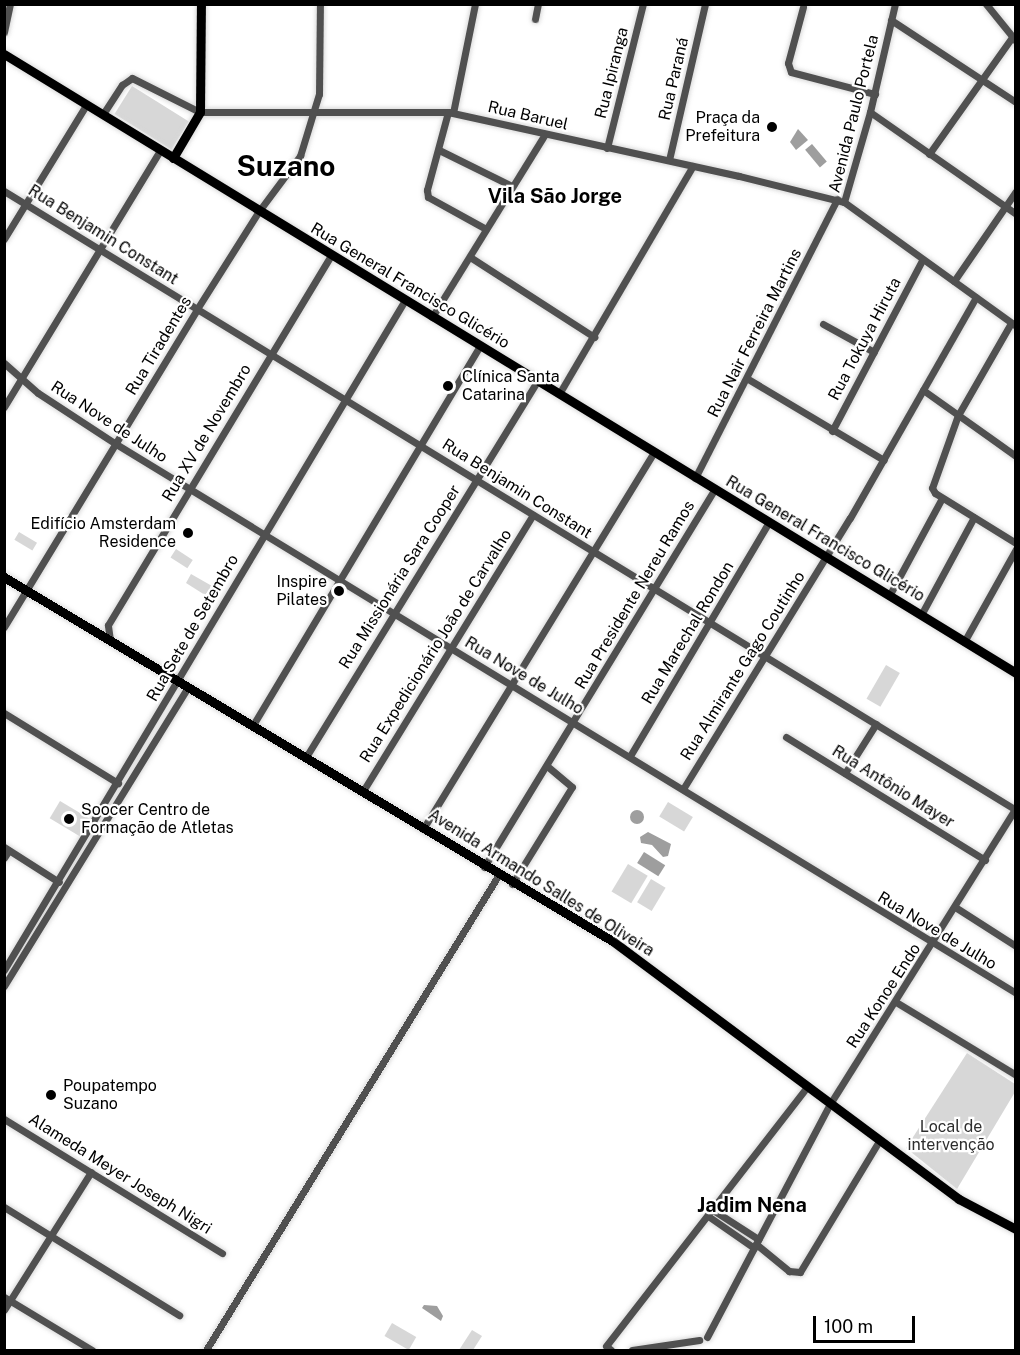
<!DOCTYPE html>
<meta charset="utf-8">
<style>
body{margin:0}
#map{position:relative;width:1020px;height:1355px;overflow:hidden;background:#fff;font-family:"Public Sans",sans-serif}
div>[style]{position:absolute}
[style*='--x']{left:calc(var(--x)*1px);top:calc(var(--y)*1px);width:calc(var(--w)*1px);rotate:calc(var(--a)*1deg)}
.green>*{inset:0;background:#d7d7d7;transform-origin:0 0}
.water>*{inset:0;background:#9e9e9e;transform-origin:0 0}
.round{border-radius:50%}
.roads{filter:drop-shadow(0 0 2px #dbdbdb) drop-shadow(0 0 2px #dbdbdb)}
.minor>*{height:7px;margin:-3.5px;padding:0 3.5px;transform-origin:3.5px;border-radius:3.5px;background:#505050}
.major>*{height:9px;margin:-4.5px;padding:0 4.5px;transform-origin:4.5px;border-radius:4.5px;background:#000}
.dots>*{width:16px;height:16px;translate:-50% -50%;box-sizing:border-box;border:3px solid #fff;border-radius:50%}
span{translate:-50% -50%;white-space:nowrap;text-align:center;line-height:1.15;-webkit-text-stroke:4.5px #fff;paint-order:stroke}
.street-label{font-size:16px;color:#000}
.poi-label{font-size:16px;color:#000}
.right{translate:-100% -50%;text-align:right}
.left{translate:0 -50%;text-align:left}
.park-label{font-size:16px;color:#2e2e2e}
.quarter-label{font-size:20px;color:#000;font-weight:700}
.town-label{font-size:28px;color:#000;font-weight:700}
.frame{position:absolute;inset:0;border:6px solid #000;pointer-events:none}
.scale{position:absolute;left:813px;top:1316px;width:102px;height:27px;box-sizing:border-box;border:3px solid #000;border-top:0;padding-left:8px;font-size:18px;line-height:21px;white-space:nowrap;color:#000;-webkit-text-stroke:4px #fff;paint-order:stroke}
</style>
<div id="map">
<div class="green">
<i style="left:132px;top:86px;width:67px;height:33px;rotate:32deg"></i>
<i style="left:19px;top:532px;width:21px;height:9px;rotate:31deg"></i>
<i style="left:176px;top:549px;width:20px;height:10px;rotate:33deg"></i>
<i style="clip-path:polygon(191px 574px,212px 586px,205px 595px,186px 583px)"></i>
<i style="left:886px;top:665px;width:16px;height:39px;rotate:30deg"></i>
<i style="left:60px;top:801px;width:35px;height:20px;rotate:31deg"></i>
<i style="left:668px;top:802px;width:29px;height:17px;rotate:31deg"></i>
<i style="left:628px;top:864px;width:23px;height:32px;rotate:31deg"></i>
<i style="left:651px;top:879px;width:17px;height:27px;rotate:31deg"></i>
<i style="clip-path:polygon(967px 1053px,1015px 1084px,1015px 1092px,957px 1189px,906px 1148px)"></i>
<i style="left:392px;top:1323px;width:28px;height:15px;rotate:30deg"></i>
<i style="clip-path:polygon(472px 1330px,482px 1336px,473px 1350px,459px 1350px)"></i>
</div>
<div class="water">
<i style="clip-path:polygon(798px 129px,808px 140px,796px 150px,790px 142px)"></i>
<i style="left:812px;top:144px;width:23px;height:9px;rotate:50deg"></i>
<i class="round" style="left:630px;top:810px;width:14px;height:14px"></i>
<i style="clip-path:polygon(648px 832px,671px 844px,668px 856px,663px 857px,652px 845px,641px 843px,640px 837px)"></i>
<i style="left:644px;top:852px;width:25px;height:13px;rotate:32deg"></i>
<i style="clip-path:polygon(424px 1305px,437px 1306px,443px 1316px,441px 1321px,422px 1308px)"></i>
</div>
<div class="roads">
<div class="minor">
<i style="--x:986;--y:4;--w:48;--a:51"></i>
<i style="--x:803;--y:7;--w:58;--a:105"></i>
<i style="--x:788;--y:63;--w:9;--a:72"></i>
<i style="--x:791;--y:72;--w:87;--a:14.7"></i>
<i style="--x:535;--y:19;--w:15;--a:-79"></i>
<i style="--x:891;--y:20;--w:149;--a:33.3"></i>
<i style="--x:4;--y:32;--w:29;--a:-78"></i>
<i style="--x:448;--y:112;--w:81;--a:105.1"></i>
<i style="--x:427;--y:190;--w:7;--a:82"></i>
<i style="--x:428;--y:197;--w:66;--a:28.9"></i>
<i style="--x:870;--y:112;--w:178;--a:34.9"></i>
<i style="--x:453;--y:113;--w:111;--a:-78.6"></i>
<i style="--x:103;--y:114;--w:35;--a:-57"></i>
<i style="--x:122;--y:85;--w:12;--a:-35"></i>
<i style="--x:132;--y:78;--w:76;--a:26.6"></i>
<i style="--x:200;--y:112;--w:248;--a:0"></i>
<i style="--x:448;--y:112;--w:298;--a:12.4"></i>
<i style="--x:739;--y:176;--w:108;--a:13.9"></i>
<i style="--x:844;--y:202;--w:212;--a:35.8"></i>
<i style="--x:607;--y:148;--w:148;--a:-76"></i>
<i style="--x:439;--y:150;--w:81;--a:26.3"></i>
<i style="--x:929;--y:154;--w:143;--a:-54.6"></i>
<i style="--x:669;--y:160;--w:160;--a:-77"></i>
<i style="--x:4;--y:191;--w:1186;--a:31.45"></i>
<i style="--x:844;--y:202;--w:94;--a:-73.9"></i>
<i style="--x:870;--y:112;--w:111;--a:-77"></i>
<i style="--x:4;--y:239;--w:157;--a:-58.5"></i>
<i style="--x:470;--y:257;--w:148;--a:32.8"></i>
<i style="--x:954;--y:281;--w:109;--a:-55.4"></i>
<i style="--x:432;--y:317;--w:215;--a:-58.3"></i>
<i style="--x:1011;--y:323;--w:106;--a:119.9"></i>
<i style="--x:958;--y:415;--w:77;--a:109.6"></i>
<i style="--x:932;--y:488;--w:6;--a:59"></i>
<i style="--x:935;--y:493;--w:95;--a:31.7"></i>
<i style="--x:823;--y:324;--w:58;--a:28.8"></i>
<i style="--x:4;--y:363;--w:45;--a:41.4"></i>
<i style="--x:38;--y:393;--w:93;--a:33.2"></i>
<i style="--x:116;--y:444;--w:1054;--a:31.38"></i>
<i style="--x:748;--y:379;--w:158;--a:30.8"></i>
<i style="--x:923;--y:390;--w:114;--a:35.4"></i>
<i style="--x:559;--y:394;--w:264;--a:-59.6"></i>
<i style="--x:4;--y:407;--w:301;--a:-58.7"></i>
<i style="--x:832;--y:431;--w:193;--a:-62.2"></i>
<i style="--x:695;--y:478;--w:313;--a:-63"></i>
<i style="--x:889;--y:596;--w:111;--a:-61.6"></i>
<i style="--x:921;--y:615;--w:111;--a:-61.6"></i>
<i style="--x:4;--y:627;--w:372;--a:-58.7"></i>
<i style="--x:197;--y:309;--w:116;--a:-57.7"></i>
<i style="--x:259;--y:211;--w:69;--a:-53.3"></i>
<i style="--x:300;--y:156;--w:65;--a:-73"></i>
<i style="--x:319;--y:94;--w:90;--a:-89.4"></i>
<i style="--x:110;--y:640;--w:15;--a:-98"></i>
<i style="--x:108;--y:625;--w:432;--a:-58.9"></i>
<i style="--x:964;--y:642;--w:107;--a:-60.8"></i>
<i style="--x:4;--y:713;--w:134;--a:31.6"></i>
<i style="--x:253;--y:725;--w:442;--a:-59.1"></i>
<i style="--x:786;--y:737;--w:234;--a:31.7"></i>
<i style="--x:630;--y:756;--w:272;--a:-59.3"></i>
<i style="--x:306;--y:757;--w:441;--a:-58.4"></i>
<i style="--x:845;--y:773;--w:58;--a:-57.7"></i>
<i style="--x:683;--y:789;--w:318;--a:-58.4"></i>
<i style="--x:850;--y:518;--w:254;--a:-60.3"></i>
<i style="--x:363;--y:791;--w:324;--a:-58.4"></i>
<i style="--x:423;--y:829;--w:442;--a:-58.5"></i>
<i style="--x:4;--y:847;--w:65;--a:32.5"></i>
<i style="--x:4;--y:858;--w:9;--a:-58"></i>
<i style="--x:484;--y:867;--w:443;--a:-58.6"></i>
<i style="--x:512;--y:884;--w:114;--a:-58.3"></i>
<i style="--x:572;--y:787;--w:33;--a:-140"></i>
<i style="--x:955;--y:907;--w:72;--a:32.6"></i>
<i style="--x:4;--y:970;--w:781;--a:-59.1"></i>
<i style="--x:4;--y:986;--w:351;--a:-58.4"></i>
<i style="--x:896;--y:1002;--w:140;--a:31.3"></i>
<i style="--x:4;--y:1119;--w:256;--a:31.6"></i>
<i style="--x:4;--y:1207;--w:206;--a:31.7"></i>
<i style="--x:713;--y:1210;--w:54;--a:32.8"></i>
<i style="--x:708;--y:1216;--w:56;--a:34.8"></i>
<i style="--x:756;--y:1244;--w:43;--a:39.3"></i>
<i style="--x:789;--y:1271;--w:11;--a:5"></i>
<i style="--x:800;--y:1272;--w:153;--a:-58.9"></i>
<i style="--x:4;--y:1297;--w:103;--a:31.1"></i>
<i style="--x:4;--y:1310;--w:163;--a:-57.8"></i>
<i style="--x:707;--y:1337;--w:263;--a:-62.2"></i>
<i style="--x:830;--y:1104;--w:350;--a:-57.9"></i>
<i style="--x:206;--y:1350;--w:557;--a:-58.37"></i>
<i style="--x:611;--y:1350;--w:6;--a:-141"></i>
<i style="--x:606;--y:1346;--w:328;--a:-52.2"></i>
<i style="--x:632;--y:1350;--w:68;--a:-8.5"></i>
</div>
<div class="major">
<i style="--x:4;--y:54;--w:1186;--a:31.45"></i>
<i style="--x:173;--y:158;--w:53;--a:-59.6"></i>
<i style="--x:200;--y:112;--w:108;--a:-89.5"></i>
<i style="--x:4;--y:577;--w:711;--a:30.89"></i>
<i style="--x:614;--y:942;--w:430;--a:36.7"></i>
<i style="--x:959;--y:1199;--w:64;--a:27.8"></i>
</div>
</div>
<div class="dots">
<i style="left:772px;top:127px;background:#000"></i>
<i style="left:448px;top:386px;background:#000"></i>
<i style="left:188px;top:533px;background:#000"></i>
<i style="left:339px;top:591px;background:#000"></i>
<i style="left:69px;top:819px;background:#000"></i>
<i style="left:51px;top:1095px;background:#000"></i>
</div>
<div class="street-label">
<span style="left:612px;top:73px;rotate:-76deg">Rua Ipiranga</span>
<span style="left:674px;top:79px;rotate:-77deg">Rua Paraná</span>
<span style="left:854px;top:114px;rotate:-76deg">Avenida Paulo Portela</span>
<span style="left:528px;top:116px;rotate:13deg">Rua Baruel</span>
<span style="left:103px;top:235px;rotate:32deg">Rua Benjamin Constant</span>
<span style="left:410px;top:286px;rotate:31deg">Rua General Francisco Glicério</span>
<span style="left:755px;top:333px;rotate:-63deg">Rua Nair Ferreira Martins</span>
<span style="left:865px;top:339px;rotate:-62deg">Rua Tokuya Hiruta</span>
<span style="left:159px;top:346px;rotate:-59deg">Rua Tiradentes</span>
<span style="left:109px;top:422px;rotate:33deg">Rua Nove de Julho</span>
<span style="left:207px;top:433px;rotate:-59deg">Rua XV de Novembro</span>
<span style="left:517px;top:489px;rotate:32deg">Rua Benjamin Constant</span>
<span style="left:825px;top:539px;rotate:31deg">Rua General Francisco Glicério</span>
<span style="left:400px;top:577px;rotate:-58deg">Rua Missionária Sara Cooper</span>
<span style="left:635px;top:595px;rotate:-59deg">Rua Presidente Nereu Ramos</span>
<span style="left:193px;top:628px;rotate:-60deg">Rua Sete de Setembro</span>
<span style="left:688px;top:633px;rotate:-59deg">Rua Marechal Rondon</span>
<span style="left:436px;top:646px;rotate:-58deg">Rua Expedicionário João de Carvalho</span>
<span style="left:743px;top:666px;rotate:-58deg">Rua Almirante Gago Coutinho</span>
<span style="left:524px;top:676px;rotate:31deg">Rua Nove de Julho</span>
<span style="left:893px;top:787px;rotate:32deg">Rua Antônio Mayer</span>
<span style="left:541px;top:883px;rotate:32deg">Avenida Armando Salles de Oliveira</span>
<span style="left:937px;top:931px;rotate:31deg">Rua Nove de Julho</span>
<span style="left:884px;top:996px;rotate:-57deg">Rua Konoe Endo</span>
<span style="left:120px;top:1174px;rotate:32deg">Alameda Meyer Joseph Nigri</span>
</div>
<div class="poi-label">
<span class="right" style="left:760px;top:127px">Praça da<br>Prefeitura</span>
<span class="left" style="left:462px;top:386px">Clínica Santa<br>Catarina</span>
<span class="right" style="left:176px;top:533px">Edifício Amsterdam<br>Residence</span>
<span class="right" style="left:327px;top:591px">Inspire<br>Pilates</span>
<span class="left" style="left:81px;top:819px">Soocer Centro de<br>Formação de Atletas</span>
<span class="left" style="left:63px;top:1095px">Poupatempo<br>Suzano</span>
</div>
<div class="park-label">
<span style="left:951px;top:1136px">Local de<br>intervenção</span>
</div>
<div class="quarter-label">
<span style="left:555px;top:196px">Vila São Jorge</span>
<span style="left:752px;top:1205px">Jadim Nena</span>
</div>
<div class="town-label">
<span style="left:286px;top:166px">Suzano</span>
</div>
<div class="frame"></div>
<div class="scale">100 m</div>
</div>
